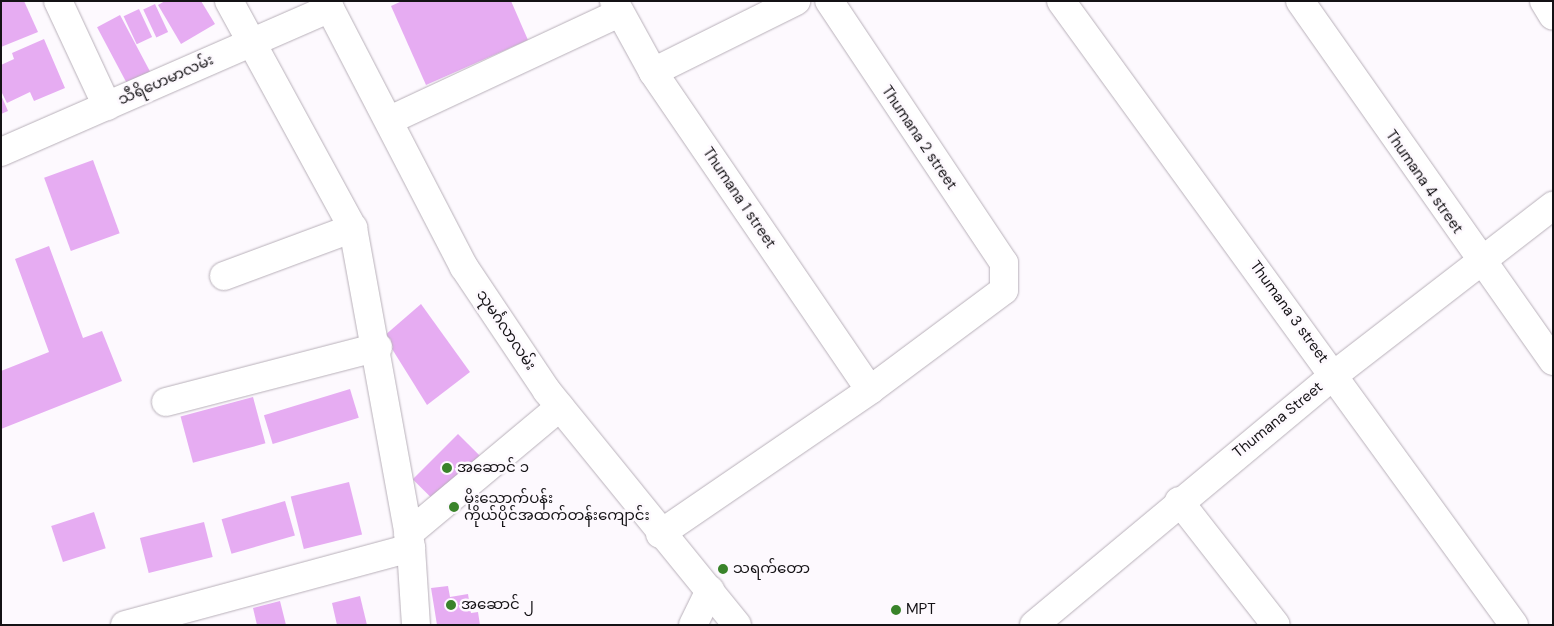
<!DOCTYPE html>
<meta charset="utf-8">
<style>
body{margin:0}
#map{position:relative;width:1554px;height:626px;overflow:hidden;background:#fdf9fe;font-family:"DM Sans","Noto Sans Myanmar",sans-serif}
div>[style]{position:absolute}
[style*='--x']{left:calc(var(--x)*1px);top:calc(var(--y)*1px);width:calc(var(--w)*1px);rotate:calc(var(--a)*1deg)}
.building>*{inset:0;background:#e6acf2;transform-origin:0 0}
.roads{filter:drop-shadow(0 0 1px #b8b0b9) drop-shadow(0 0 1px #b8b0b9)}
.minor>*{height:28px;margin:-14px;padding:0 14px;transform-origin:14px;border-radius:14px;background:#fff}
.major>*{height:28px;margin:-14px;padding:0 14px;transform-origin:14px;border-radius:14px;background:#fff}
.dots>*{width:14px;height:14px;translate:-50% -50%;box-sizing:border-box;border:2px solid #fdf9fe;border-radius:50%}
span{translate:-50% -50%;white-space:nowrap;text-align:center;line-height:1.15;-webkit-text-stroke:5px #fdf9fe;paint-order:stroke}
.street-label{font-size:15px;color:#141215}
.poi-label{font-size:15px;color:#141215}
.left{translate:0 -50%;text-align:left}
.frame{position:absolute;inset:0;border:2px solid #141215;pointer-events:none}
</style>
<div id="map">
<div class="building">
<i style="clip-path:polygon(1px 1px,24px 1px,38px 32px,1px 47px)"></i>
<i style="clip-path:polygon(165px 1px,201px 1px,215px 24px,181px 44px,158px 5px)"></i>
<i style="clip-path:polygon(402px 1px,511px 1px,528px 40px,426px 85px,391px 6px)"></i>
<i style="left:155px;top:4px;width:31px;height:13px;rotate:65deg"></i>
<i style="left:139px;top:9px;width:31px;height:17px;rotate:65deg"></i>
<i style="left:120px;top:15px;width:64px;height:26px;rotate:62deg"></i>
<i style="clip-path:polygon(44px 39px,65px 88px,34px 101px,30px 92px,7px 103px,1px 91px,1px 65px,14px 59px,12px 53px)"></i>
<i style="clip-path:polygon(1px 95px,8px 111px,1px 114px)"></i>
<i style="left:93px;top:160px;width:78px;height:52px;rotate:70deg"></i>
<i style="clip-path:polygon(49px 246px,83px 338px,102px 331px,122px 381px,1px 429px,1px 371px,49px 352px,15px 259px)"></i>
<i style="clip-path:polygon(421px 304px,470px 372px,427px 405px,384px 336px)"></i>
<i style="left:350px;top:389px;width:30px;height:90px;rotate:73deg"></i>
<i style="left:253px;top:397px;width:48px;height:75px;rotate:75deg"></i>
<i style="left:458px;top:434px;width:33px;height:64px;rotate:45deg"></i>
<i style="left:349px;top:482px;width:54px;height:60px;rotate:76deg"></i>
<i style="left:285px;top:501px;width:36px;height:66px;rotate:74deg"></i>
<i style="left:94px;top:512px;width:38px;height:45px;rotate:72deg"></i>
<i style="left:204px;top:522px;width:36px;height:66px;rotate:76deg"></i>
<i style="clip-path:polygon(448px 586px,450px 597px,468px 594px,471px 613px,478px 612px,480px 625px,437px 625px,431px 588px)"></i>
<i style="clip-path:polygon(360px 596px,367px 625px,337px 625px,332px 603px)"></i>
<i style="clip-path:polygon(280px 601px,286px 625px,257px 625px,253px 608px)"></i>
</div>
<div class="roads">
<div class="minor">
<i style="--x:58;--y:1;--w:116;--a:65"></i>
<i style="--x:229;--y:1;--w:259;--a:61.4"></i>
<i style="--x:353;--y:228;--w:325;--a:79.7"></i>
<i style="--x:411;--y:548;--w:77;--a:86.3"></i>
<i style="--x:614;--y:1;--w:81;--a:61.2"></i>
<i style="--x:653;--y:72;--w:385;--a:55.7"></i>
<i style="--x:1061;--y:1;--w:771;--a:54.02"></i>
<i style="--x:1300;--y:1;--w:440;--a:54.9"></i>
<i style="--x:1544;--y:1;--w:17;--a:59"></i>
<i style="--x:653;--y:72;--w:160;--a:-26.4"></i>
<i style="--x:390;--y:120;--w:253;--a:-25"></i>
<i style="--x:1;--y:152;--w:359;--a:-23.6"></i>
<i style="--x:224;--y:276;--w:138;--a:-20.4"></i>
<i style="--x:166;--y:402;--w:219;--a:-14.5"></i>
<i style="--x:1179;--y:501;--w:157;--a:52"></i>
<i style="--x:408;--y:534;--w:198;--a:-39.9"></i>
<i style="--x:660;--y:534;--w:255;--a:-34.4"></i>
<i style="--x:870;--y:390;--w:167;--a:-36.7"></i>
<i style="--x:1004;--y:290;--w:27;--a:-90"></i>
<i style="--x:1004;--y:263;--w:315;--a:-123.7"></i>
<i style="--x:125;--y:625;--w:296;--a:-15.1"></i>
<i style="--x:693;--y:625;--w:39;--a:-64"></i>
<i style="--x:1034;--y:625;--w:391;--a:-39.8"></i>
<i style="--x:1334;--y:375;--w:277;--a:-37.7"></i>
</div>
<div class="major">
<i style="--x:326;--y:1;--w:300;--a:62.6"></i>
<i style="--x:464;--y:267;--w:149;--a:56.2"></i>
<i style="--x:547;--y:391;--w:301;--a:50.9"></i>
</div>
</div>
<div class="dots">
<i style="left:447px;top:468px;background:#39832a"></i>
<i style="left:454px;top:507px;background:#39832a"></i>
<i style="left:723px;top:569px;background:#39832a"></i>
<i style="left:451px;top:605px;background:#39832a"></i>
<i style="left:896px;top:610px;background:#39832a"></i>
</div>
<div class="street-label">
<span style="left:166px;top:80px;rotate:-24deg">သီရိဟေမာလမ်း</span>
<span style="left:919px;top:138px;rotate:56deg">Thumana 2 street</span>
<span style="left:1424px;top:182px;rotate:55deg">Thumana 4 street</span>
<span style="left:739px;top:198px;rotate:56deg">Thumana 1 street</span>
<span style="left:1289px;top:312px;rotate:54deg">Thumana 3 street</span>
<span style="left:506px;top:330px;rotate:56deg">သုမင်္ဂလာလမ်း</span>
<span style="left:1278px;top:420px;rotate:-39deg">Thumana Street</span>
</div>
<div class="poi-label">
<span class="left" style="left:457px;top:468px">အဆောင် ၁</span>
<span class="left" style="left:464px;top:507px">မိုးသောက်ပန်း<br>ကိုယ်ပိုင်အထက်တန်းကျောင်း</span>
<span class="left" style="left:733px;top:569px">သရက်တော</span>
<span class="left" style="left:461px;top:605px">အဆောင် ၂</span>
<span class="left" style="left:906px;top:610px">MPT</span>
</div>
<div class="frame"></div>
</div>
